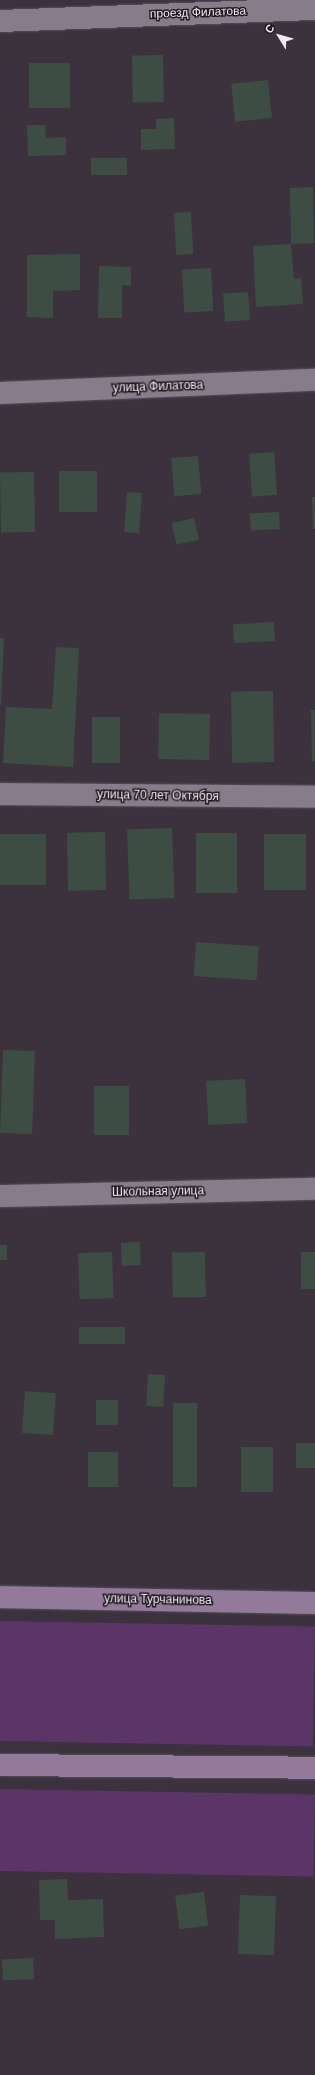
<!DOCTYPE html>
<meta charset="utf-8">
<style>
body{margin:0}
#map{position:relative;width:315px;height:2075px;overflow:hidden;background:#3b323e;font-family:Arial,sans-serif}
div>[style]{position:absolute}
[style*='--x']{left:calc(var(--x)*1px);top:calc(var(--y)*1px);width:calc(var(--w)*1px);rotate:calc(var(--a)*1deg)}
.green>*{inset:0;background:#5b3567;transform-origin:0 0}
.building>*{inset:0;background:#3d4d44;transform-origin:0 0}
.roads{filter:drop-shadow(0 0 1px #58505a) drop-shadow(0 0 1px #58505a)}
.street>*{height:22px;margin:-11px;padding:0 11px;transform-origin:11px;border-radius:11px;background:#877c8a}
.secondary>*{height:22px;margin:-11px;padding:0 11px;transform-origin:11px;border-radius:11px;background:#937a9a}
span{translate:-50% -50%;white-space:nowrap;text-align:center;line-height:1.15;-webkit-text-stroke:3px #201b21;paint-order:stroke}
.street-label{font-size:12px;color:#f0eaf2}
.north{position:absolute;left:259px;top:16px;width:40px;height:40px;-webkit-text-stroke:3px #201b21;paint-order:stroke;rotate:307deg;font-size:11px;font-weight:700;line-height:16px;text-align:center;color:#f0eaf2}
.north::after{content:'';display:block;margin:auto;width:14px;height:18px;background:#f0eaf2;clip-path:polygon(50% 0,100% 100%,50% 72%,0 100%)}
</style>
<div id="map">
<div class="green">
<i style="left:0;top:1621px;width:315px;height:120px;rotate:1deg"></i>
<i style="left:0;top:1789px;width:315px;height:82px;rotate:1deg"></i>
</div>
<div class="building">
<i style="left:163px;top:55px;width:47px;height:31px;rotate:89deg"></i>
<i style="left:29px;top:63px;width:41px;height:45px"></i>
<i style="left:268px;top:80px;width:38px;height:37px;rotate:84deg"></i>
<i style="clip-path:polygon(174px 118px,175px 149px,141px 150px,141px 129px,156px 129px,156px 119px)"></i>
<i style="clip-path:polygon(27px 125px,45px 125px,46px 138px,66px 137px,66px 155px,28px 156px)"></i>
<i style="left:91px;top:158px;width:36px;height:17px"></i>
<i style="clip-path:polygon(313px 187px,314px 243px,291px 244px,294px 279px,301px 278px,303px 304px,256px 307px,253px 246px,291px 244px,290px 188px)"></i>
<i style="left:191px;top:212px;width:42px;height:17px;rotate:87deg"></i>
<i style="clip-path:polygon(80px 254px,80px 290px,53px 291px,53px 318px,27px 317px,27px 255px)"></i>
<i style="clip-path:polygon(99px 266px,131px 267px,131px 286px,122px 285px,122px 318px,98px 318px)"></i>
<i style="left:211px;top:268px;width:43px;height:29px;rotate:87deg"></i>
<i style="left:248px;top:292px;width:28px;height:25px;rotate:86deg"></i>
<i style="left:274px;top:452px;width:43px;height:25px;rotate:86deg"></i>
<i style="left:198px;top:456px;width:38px;height:27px;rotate:85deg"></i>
<i style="left:97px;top:471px;width:41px;height:38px;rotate:90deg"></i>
<i style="left:34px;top:472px;width:60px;height:34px;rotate:89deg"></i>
<i style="left:127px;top:492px;width:15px;height:40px;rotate:4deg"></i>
<i style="clip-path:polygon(312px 497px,315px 497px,315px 529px,313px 529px)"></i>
<i style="left:279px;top:512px;width:17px;height:29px;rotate:87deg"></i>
<i style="left:194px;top:518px;width:22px;height:23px;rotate:77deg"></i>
<i style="left:274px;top:622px;width:19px;height:41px;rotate:87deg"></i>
<i style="clip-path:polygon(0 638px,4px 638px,1px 705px,0 705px)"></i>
<i style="clip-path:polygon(56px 647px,79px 648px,73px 767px,3px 763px,6px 707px,52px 709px)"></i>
<i style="left:273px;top:691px;width:71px;height:42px;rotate:89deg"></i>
<i style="clip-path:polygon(311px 710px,315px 710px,315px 761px,312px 762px)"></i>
<i style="left:159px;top:713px;width:51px;height:46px;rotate:1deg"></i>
<i style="left:92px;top:717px;width:28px;height:46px"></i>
<i style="left:172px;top:828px;width:70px;height:45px;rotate:88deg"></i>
<i style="left:105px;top:832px;width:58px;height:38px;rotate:89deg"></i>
<i style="left:237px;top:833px;width:60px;height:41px;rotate:90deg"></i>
<i style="left:0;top:834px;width:46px;height:51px"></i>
<i style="left:264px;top:834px;width:42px;height:56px"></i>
<i style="left:196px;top:942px;width:63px;height:34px;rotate:4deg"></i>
<i style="left:3px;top:1050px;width:32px;height:83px;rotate:2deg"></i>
<i style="left:245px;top:1079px;width:44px;height:39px;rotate:87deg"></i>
<i style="left:94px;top:1086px;width:35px;height:49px"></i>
<i style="left:140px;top:1242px;width:23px;height:19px;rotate:88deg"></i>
<i style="left:0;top:1245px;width:7px;height:15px"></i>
<i style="left:112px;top:1252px;width:46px;height:34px;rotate:88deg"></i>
<i style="left:205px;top:1252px;width:45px;height:33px;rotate:89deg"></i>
<i style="left:315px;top:1252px;width:37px;height:14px;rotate:90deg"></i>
<i style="left:79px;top:1327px;width:46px;height:17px"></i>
<i style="left:148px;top:1374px;width:17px;height:32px;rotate:3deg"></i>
<i style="left:25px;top:1391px;width:31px;height:42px;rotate:4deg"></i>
<i style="left:96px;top:1400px;width:22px;height:25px"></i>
<i style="left:173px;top:1403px;width:24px;height:84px"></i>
<i style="left:296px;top:1443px;width:19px;height:25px"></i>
<i style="left:273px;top:1447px;width:45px;height:32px;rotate:90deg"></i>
<i style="left:88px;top:1452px;width:30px;height:35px"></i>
<i style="clip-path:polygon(67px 1879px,68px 1900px,103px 1899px,104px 1937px,55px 1939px,55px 1920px,40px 1920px,39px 1880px)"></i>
<i style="left:204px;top:1892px;width:34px;height:29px;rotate:83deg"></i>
<i style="left:240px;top:1895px;width:36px;height:59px;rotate:2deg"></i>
<i style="left:33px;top:1958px;width:21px;height:31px;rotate:87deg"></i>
</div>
<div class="roads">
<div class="street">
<i style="--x:0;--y:21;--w:315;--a:-2.2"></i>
<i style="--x:0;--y:393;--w:315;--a:-2.4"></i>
<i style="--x:0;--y:794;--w:315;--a:0.5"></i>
<i style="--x:0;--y:1196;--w:315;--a:-1.3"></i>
</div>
<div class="secondary">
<i style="--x:0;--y:1597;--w:315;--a:1.1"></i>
<i style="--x:0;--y:1765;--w:315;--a:0.5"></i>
</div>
</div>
<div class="street-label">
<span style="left:198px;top:13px;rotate:-2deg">проезд Филатова</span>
<span style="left:158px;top:387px;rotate:-2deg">улица Филатова</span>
<span style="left:158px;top:796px;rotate:1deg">улица 70 лет Октября</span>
<span style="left:158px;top:1192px;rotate:-1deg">Школьная улица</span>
<span style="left:158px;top:1600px;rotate:1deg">улица Турчанинова</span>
</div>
<div class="north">С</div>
</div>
